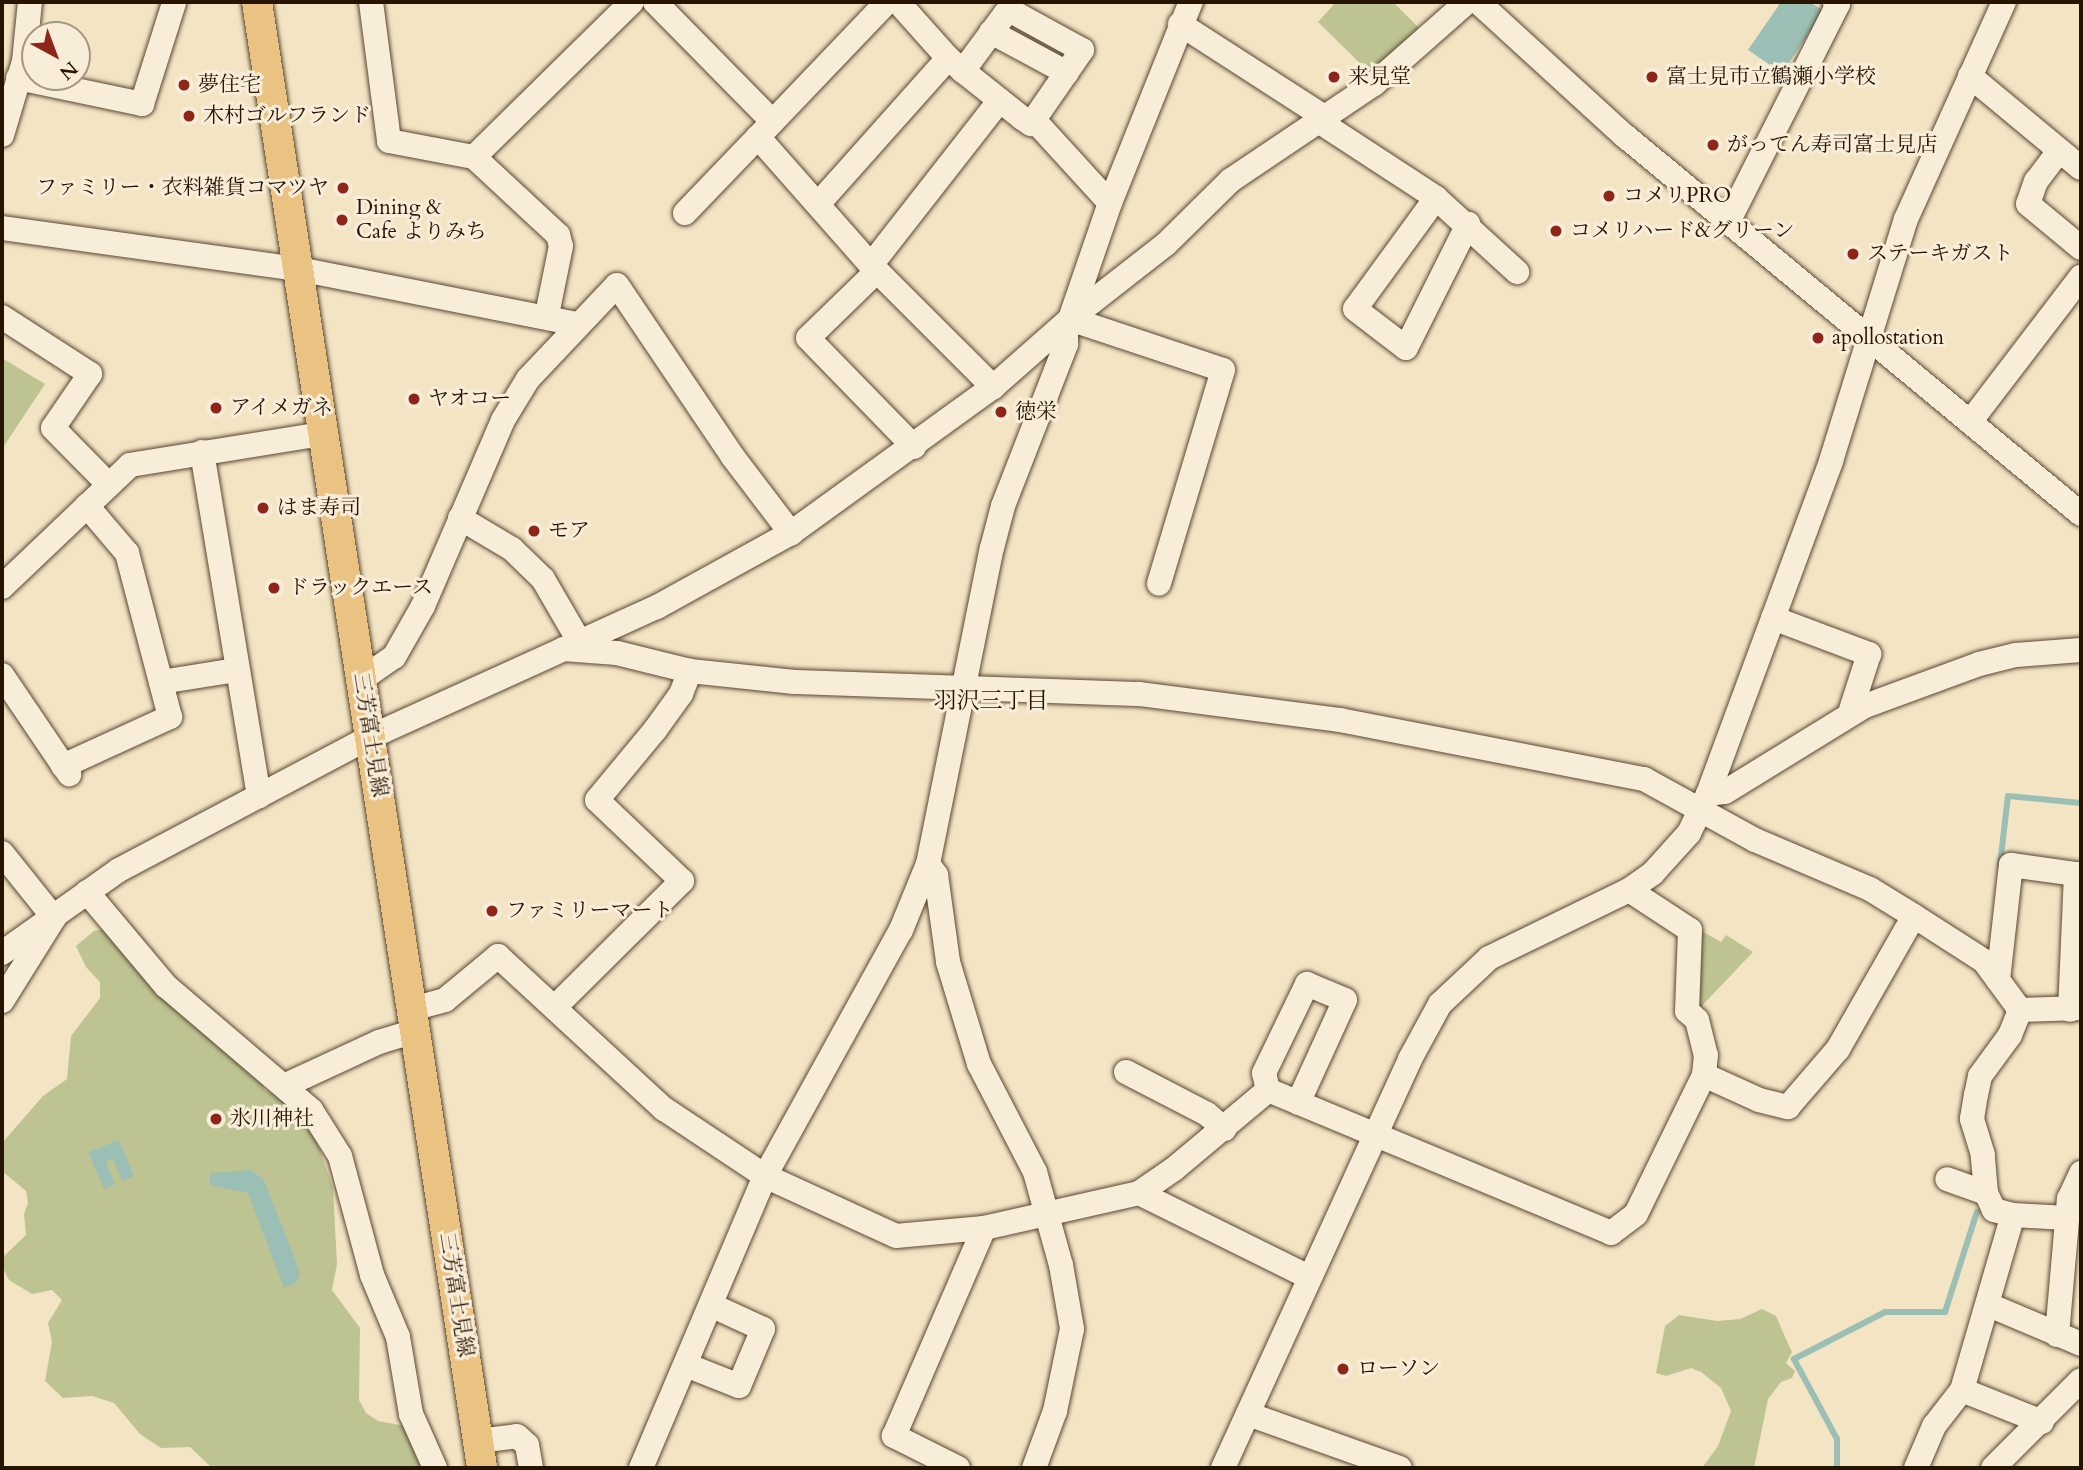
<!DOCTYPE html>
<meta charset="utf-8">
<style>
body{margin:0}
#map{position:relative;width:2083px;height:1470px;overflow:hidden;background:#f3e4c4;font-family:Cardo,"Noto Serif JP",serif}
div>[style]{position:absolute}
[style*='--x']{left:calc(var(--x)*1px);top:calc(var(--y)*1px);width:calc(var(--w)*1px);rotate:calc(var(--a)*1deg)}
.green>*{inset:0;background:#bdc492}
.water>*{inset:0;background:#9bbfb4}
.stream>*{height:6px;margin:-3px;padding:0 3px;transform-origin:3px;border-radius:3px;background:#9bbfb4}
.roads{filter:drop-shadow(0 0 2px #594731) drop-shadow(0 0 2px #594731)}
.minor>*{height:24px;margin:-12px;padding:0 12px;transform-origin:12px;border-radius:12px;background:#f7edd9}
.major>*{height:30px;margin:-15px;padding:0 15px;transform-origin:15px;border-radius:15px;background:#eac282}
.dots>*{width:19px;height:19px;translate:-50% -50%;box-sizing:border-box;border:4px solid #f7edd9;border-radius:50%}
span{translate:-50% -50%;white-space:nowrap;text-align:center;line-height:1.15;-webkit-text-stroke:6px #f7edd9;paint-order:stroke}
.poi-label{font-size:21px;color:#261300}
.left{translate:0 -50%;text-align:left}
.right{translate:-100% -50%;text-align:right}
.street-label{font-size:21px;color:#261300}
.neighbourhood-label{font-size:23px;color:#261300}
.frame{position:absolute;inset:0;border:4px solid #261300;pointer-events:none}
.north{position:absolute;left:21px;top:21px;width:70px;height:70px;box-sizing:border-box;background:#f7edd9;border:2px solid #a39682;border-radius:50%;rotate:139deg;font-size:19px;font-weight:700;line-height:28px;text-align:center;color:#261300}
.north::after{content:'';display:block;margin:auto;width:24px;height:32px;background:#8f2418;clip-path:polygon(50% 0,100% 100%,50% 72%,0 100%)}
</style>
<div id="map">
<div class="green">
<i style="clip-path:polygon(1336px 2px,1393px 2px,1424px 33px,1375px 78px,1318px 22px)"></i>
<i style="clip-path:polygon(2px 358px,45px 384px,2px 449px)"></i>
<i style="clip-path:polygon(108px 928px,257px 1075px,265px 1090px,307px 1112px,333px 1188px,337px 1264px,332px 1290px,360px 1328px,359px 1400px,366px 1413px,378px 1421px,411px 1427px,427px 1468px,212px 1468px,190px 1447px,161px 1448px,140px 1434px,114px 1403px,92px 1396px,63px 1398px,45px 1381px,52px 1342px,48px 1323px,62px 1300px,52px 1290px,32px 1294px,9px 1280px,2px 1266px,2px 1258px,26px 1235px,24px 1214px,28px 1203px,26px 1191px,2px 1171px,2px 1143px,43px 1096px,67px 1079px,71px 1036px,100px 998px,100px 982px,86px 967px,76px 946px,94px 931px)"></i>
<i style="clip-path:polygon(1700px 930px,1721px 942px,1726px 935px,1753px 952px,1698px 1010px)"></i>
<i style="clip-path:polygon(1762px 1309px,1776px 1316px,1782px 1330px,1792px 1352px,1786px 1363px,1795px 1371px,1792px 1378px,1781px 1382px,1768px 1399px,1754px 1468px,1702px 1468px,1718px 1446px,1731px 1411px,1721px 1388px,1701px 1372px,1691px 1368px,1666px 1376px,1656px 1373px,1665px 1326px,1679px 1315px,1717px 1321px,1740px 1319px)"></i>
</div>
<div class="water">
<i style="clip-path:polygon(1781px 2px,1810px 2px,1824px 11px,1782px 73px,1748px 50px)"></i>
<i style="clip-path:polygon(119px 1140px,134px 1176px,122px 1181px,113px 1159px,106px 1161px,115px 1184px,104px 1189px,88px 1152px)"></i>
<i style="clip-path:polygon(251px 1170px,264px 1180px,300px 1272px,297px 1282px,284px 1288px,248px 1193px,210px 1185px,210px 1173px)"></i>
</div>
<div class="stream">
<i style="--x:2000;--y:865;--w:69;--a:-83.4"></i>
<i style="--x:2008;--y:796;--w:73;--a:5.5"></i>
<i style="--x:1837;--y:1468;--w:29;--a:-90"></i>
<i style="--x:1837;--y:1439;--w:91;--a:-118.3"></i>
<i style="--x:1794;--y:1359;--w:102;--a:-27.3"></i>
<i style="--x:1885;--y:1312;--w:60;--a:0"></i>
<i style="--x:1945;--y:1312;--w:105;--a:-72.3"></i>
</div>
<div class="roads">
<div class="minor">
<i style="--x:371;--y:2;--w:140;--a:82.6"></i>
<i style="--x:389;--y:141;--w:86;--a:10.7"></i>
<i style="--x:474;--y:157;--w:115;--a:42.9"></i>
<i style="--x:558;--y:235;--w:11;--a:75"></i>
<i style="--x:561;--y:246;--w:70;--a:101.5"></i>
<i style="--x:655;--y:2;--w:165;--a:45.5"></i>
<i style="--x:887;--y:2;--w:187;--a:133.7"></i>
<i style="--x:758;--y:137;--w:171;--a:48.6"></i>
<i style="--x:871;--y:265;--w:173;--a:45"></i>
<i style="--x:898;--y:2;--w:75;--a:48.2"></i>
<i style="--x:948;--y:58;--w:20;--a:41"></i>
<i style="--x:963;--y:71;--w:75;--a:38.5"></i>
<i style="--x:1022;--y:118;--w:11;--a:34"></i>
<i style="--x:1031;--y:124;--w:90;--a:-55.4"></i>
<i style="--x:1082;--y:50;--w:79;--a:-151.2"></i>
<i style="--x:1013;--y:12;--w:8;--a:166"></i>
<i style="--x:1005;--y:14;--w:71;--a:126.4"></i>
<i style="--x:1478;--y:2;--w:199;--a:42.4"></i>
<i style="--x:1625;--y:136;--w:592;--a:39.66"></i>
<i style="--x:1180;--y:24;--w:170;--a:32.8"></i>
<i style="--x:991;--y:32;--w:86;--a:28.3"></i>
<i style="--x:1970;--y:76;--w:144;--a:39.7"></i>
<i style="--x:18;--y:78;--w:127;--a:11.8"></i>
<i style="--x:142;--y:104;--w:106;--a:-72.4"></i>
<i style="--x:1317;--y:120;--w:142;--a:33.2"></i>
<i style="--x:1436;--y:198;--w:110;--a:42.4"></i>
<i style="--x:1035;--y:121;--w:111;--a:47.6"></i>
<i style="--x:2;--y:135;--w:77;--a:-73.4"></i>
<i style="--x:24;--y:61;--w:59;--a:-84.2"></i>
<i style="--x:2059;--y:151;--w:38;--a:127"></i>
<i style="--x:2036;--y:181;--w:24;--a:109"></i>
<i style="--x:2028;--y:204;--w:69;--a:39.7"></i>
<i style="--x:474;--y:157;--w:221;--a:-44.5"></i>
<i style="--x:1436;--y:198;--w:137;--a:126.1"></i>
<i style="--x:1355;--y:309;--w:64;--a:37.4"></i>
<i style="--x:1406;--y:348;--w:139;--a:-63.4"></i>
<i style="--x:819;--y:203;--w:194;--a:-48.3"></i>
<i style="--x:685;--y:213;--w:105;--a:-46.2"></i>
<i style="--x:1728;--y:222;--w:244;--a:-63.2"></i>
<i style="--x:1838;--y:4;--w:4;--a:-146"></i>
<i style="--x:2;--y:228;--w:300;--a:7.9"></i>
<i style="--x:299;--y:269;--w:284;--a:11.2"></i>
<i style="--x:871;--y:265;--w:209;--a:-52"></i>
<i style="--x:877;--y:271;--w:96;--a:135.8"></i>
<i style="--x:808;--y:338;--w:152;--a:45.8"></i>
<i style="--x:2;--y:317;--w:105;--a:32.9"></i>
<i style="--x:90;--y:374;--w:65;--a:124.4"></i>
<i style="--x:53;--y:428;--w:78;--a:45.5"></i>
<i style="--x:1070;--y:319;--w:122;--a:-38"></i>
<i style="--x:1166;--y:244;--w:91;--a:-44.6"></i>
<i style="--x:1231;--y:180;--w:172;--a:-33.9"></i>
<i style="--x:1374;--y:84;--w:124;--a:-41.4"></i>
<i style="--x:1070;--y:319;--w:161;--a:18.4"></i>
<i style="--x:1223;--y:370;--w:223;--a:106.7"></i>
<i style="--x:1970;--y:422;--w:183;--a:-52.6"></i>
<i style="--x:202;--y:452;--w:349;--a:80.6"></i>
<i style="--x:460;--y:518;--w:61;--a:30.8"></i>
<i style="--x:512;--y:549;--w:43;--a:44.1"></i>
<i style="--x:543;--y:579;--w:72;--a:59.9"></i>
<i style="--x:2;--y:587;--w:177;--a:-43.6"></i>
<i style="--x:130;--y:465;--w:193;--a:-9.2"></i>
<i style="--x:1773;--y:618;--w:103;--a:20.6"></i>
<i style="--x:1869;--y:654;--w:62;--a:107.9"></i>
<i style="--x:563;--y:649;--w:54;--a:4.2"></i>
<i style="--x:617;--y:653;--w:75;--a:13.9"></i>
<i style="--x:690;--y:671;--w:105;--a:6"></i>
<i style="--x:794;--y:682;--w:345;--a:2"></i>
<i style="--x:1139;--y:694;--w:203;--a:7.4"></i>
<i style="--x:1340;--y:720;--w:310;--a:11"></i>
<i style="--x:1644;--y:779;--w:127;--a:28.8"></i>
<i style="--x:1755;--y:840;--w:125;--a:23.1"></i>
<i style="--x:1870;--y:889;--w:52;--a:31.5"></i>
<i style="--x:1914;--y:916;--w:83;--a:32.7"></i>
<i style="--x:1984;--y:961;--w:61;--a:53.7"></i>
<i style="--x:2020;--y:1010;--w:61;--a:-1.9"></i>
<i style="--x:2;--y:675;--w:120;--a:55.9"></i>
<i style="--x:362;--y:679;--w:39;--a:-35"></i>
<i style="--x:394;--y:657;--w:59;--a:-60.4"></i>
<i style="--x:423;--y:606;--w:202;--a:-66.7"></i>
<i style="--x:503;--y:420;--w:48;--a:-58.6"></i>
<i style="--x:528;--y:379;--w:129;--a:-46.6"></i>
<i style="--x:617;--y:285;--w:207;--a:56"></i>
<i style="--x:733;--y:457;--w:96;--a:52.7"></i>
<i style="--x:161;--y:682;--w:77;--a:-9"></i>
<i style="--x:63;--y:766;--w:118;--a:-24.6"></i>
<i style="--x:170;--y:717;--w:170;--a:-104.7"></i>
<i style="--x:127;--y:553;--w:62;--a:-130.4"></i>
<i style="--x:1708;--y:794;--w:17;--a:-7"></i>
<i style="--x:1725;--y:792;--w:164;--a:-31.6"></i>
<i style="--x:1865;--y:706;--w:121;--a:-20.2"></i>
<i style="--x:1979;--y:664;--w:38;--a:-14"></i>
<i style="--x:2016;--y:655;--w:65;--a:-4.4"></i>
<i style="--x:2;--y:853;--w:83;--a:51.3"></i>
<i style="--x:928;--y:864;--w:14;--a:54"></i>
<i style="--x:936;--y:875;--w:88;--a:82.1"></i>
<i style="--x:948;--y:962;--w:107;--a:73.1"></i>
<i style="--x:979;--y:1064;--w:122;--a:62.6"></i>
<i style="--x:1035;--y:1172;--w:97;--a:74.4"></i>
<i style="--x:1061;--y:1265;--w:65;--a:80.2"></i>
<i style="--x:1072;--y:1329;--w:84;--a:101.7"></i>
<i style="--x:1055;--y:1411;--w:61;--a:110.2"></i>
<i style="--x:1629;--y:890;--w:73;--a:33.3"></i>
<i style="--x:1690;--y:930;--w:81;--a:92.1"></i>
<i style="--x:1687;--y:1011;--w:13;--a:42"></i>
<i style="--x:1697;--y:1020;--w:36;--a:76"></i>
<i style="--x:1706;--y:1055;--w:20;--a:96"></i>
<i style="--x:87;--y:892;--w:123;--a:50"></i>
<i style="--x:166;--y:986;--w:191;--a:40.5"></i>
<i style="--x:311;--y:1110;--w:54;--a:57.8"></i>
<i style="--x:340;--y:1156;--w:123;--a:74.9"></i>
<i style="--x:372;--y:1275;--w:67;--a:67.2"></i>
<i style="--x:398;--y:1337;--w:78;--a:80.4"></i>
<i style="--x:411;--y:1414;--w:59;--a:66"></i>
<i style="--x:2;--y:953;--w:143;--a:-35.4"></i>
<i style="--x:119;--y:870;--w:284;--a:-27.9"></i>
<i style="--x:370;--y:737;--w:315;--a:-24.4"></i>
<i style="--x:657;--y:607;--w:153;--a:-28.9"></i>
<i style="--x:791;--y:533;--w:249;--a:-35.9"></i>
<i style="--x:993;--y:387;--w:103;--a:-41.4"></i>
<i style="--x:1070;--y:319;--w:123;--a:-71"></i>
<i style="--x:1110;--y:203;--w:217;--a:-68.1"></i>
<i style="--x:1998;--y:980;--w:116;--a:-83.6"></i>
<i style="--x:2011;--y:865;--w:66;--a:7.9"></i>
<i style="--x:2076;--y:874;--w:136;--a:92.5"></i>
<i style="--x:2;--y:1001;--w:98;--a:-57.9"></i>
<i style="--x:555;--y:1007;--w:179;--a:-44.8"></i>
<i style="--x:682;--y:881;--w:117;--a:-136.4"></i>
<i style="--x:597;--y:800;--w:91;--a:-50.4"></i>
<i style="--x:655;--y:730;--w:44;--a:-54.2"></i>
<i style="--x:681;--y:694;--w:25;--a:-69"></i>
<i style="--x:412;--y:1009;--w:34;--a:-15"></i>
<i style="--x:445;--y:1000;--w:69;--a:-39.7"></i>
<i style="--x:498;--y:956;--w:226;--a:42.7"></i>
<i style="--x:664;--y:1109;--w:121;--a:33.6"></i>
<i style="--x:765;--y:1176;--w:144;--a:24.6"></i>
<i style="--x:896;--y:1236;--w:88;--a:-5.2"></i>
<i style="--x:984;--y:1228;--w:159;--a:-12.7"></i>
<i style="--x:1139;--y:1193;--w:42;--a:-34.4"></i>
<i style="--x:1174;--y:1169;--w:123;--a:-40"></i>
<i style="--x:1268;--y:1090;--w:372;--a:22.6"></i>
<i style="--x:1611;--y:1233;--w:31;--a:-37"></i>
<i style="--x:1636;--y:1214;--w:155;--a:-63.9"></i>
<i style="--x:1704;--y:1075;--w:60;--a:24.4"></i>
<i style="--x:1759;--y:1100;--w:30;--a:14"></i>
<i style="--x:1788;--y:1107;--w:77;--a:-49.2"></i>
<i style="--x:1838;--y:1049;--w:153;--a:-60.3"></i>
<i style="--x:1126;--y:1072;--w:91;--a:27.4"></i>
<i style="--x:1207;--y:1114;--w:23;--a:41"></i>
<i style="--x:284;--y:1086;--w:105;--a:-24.9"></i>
<i style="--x:379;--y:1042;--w:38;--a:-17"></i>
<i style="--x:1268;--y:1090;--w:17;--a:-103"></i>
<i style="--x:1264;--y:1073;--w:99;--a:-64.2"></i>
<i style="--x:1307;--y:984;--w:41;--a:22.8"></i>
<i style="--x:1345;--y:1000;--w:113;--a:114.5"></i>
<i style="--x:1139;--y:1193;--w:190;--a:26.3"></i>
<i style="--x:1986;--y:1193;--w:38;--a:-95"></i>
<i style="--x:1983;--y:1155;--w:38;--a:-107"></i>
<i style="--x:1972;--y:1119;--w:24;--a:-81"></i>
<i style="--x:1976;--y:1095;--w:19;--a:-78"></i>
<i style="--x:1980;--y:1076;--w:51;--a:-53.8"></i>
<i style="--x:2010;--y:1035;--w:27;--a:-68"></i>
<i style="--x:2013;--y:1215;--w:54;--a:3.2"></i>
<i style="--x:1989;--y:1305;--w:100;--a:23"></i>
<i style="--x:2057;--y:1335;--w:137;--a:-85"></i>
<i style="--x:2069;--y:1199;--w:29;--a:-65"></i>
<i style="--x:686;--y:1365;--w:57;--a:21.6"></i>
<i style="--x:739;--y:1386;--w:62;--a:-67.2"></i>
<i style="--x:763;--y:1329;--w:55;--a:-155.3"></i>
<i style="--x:1962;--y:1390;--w:86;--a:21.8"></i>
<i style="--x:1248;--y:1414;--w:161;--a:19.6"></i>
<i style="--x:478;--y:1441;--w:39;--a:-7"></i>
<i style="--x:517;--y:1436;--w:13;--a:42"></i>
<i style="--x:527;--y:1445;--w:23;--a:80"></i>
<i style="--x:641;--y:1468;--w:317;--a:-67"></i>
<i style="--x:765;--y:1176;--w:281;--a:-61.1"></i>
<i style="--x:901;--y:930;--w:71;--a:-67.8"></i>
<i style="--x:928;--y:864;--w:322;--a:-78.6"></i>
<i style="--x:992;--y:548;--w:43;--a:-75.3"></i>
<i style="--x:1003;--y:506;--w:174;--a:-68.7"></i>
<i style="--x:1066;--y:344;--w:19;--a:-90"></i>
<i style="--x:958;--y:1468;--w:72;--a:-153.4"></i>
<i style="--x:894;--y:1436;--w:227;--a:-66.6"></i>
<i style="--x:1223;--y:1468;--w:450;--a:-65.4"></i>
<i style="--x:1410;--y:1059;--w:63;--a:-61.4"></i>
<i style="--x:1440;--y:1004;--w:67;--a:-43.2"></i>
<i style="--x:1489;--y:958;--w:156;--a:-25.9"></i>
<i style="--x:1629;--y:890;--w:29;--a:-35"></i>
<i style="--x:1653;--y:873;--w:54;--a:-48"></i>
<i style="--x:1689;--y:833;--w:43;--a:-64"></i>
<i style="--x:1708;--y:794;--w:355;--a:-69.7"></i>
<i style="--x:1831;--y:461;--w:253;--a:-72.8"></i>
<i style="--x:1906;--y:219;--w:238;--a:-65.7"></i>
<i style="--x:1916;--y:1468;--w:46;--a:-66.8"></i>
<i style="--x:1934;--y:1426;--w:46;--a:-52.1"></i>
<i style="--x:1962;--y:1390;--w:182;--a:-73.8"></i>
<i style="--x:2013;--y:1215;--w:20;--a:-165"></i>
<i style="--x:1994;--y:1210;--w:19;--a:-115"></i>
<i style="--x:1986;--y:1193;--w:41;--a:-160.3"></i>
<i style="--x:1993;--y:1468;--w:124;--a:-45"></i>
</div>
<div class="major">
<i style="--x:257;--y:2;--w:1483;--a:81.27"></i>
</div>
</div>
<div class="dots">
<i style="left:1334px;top:77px;background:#8f2418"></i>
<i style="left:1652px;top:77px;background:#8f2418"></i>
<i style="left:184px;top:85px;background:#8f2418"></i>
<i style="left:189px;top:116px;background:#8f2418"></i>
<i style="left:1713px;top:145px;background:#8f2418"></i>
<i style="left:343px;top:188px;background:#8f2418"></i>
<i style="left:1609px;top:196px;background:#8f2418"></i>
<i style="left:342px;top:220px;background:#8f2418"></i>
<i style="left:1556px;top:231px;background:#8f2418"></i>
<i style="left:1853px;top:254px;background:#8f2418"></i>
<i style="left:1818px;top:338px;background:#8f2418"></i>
<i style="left:414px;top:399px;background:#8f2418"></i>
<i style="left:216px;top:408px;background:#8f2418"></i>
<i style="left:1001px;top:412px;background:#8f2418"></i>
<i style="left:263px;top:508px;background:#8f2418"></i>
<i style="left:534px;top:531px;background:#8f2418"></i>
<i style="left:274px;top:588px;background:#8f2418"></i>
<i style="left:492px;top:911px;background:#8f2418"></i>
<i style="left:216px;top:1119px;background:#8f2418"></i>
<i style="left:1343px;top:1369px;background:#8f2418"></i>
</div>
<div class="poi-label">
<span class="left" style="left:1348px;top:77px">来見堂</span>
<span class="left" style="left:1666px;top:77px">富士見市立鶴瀬小学校</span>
<span class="left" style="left:198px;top:85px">夢住宅</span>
<span class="left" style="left:203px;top:116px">木村ゴルフランド</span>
<span class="left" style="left:1727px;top:145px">がってん寿司富士見店</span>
<span class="right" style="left:329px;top:188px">ファミリー・衣料雑貨コマツヤ</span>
<span class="left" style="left:1623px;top:196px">コメリPRO</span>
<span class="left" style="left:356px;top:220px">Dining &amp;<br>Cafe よりみち</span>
<span class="left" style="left:1570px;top:231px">コメリハード&amp;グリーン</span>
<span class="left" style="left:1867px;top:254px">ステーキガスト</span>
<span class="left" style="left:1832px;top:338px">apollostation</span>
<span class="left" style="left:428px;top:399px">ヤオコー</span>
<span class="left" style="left:230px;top:408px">アイメガネ</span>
<span class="left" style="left:1015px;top:412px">徳栄</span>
<span class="left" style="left:277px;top:508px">はま寿司</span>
<span class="left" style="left:548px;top:531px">モア</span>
<span class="left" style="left:288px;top:588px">ドラックエース</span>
<span class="left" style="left:506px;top:911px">ファミリーマート</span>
<span class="left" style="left:230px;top:1119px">氷川神社</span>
<span class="left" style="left:1357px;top:1369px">ローソン</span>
</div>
<div class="street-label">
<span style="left:370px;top:735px;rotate:81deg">三芳富士見線</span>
<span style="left:456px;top:1295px;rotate:81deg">三芳富士見線</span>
</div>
<div class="neighbourhood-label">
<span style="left:991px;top:701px">羽沢三丁目</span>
</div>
<div class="frame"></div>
<div class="north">N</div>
</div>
